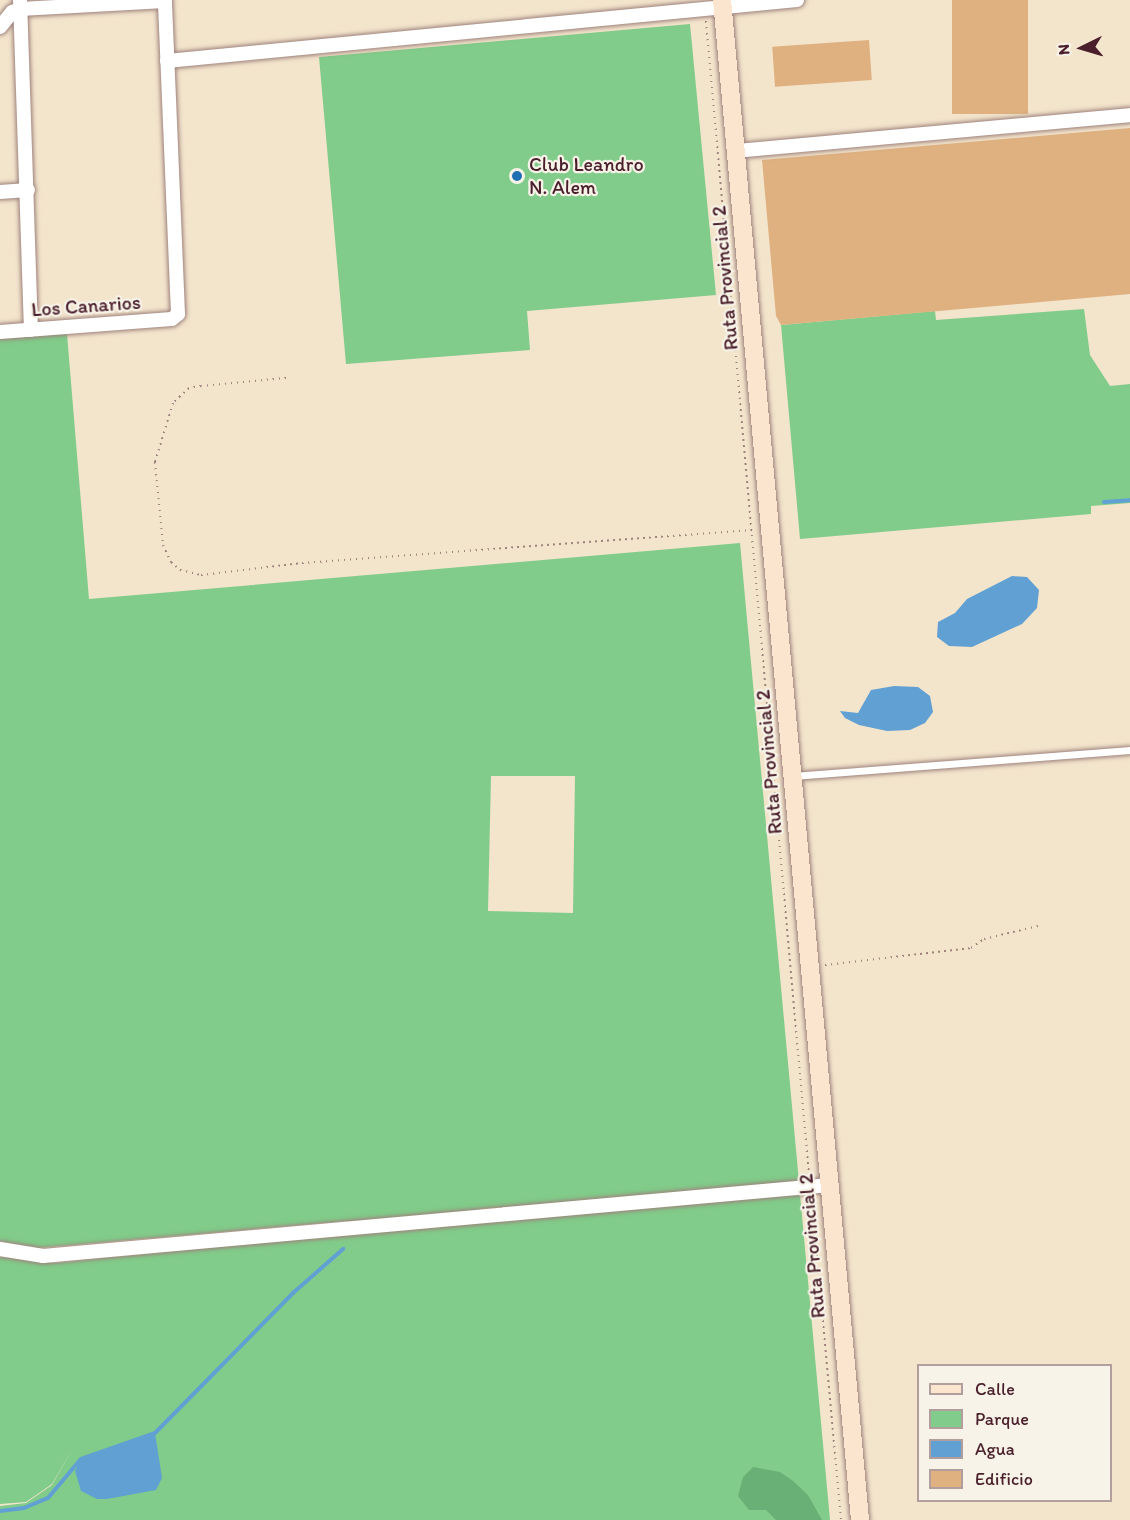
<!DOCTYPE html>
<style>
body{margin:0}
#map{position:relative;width:1130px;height:1520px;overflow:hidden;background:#f3e4cc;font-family:Itim,sans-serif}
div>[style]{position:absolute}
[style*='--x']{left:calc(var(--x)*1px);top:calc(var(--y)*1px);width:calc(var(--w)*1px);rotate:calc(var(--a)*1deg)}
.green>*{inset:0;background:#81cc8a}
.forest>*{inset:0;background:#68b076}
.water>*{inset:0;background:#60a0d3}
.stream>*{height:4px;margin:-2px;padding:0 2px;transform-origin:2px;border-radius:2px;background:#60a0d3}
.building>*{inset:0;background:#dfb180;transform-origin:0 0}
.path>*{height:2px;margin-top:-1px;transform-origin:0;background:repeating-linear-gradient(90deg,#9e827c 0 1.5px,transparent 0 6px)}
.roads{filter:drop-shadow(0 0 2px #9e827c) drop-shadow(0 0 2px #9e827c)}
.lane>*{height:7px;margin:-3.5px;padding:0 3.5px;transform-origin:3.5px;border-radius:3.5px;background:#fff}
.street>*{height:14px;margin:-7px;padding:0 7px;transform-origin:7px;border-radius:7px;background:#fff}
.secondary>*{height:18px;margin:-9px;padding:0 9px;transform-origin:9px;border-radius:9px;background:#fce5cf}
.dots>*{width:16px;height:16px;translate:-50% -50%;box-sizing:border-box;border:3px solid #f7f3e8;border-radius:50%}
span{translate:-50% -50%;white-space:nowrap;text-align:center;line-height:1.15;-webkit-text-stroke:4.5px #f7f3e8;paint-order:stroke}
.poi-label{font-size:20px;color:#4a1f2b}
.left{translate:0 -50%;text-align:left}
.street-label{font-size:20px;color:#4a1f2b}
.legend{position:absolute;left:917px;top:1364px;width:195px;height:138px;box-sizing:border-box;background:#f7f3e8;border:2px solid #b29e9c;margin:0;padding:8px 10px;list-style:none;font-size:18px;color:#4a1f2b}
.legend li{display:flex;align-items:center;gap:12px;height:30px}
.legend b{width:30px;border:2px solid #b29e9c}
.north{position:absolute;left:1052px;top:18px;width:60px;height:60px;-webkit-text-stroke:4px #f7f3e8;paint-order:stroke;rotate:265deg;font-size:16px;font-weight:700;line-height:24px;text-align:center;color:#4a1f2b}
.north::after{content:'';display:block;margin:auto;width:21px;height:27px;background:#4a1f2b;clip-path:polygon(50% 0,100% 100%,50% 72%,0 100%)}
</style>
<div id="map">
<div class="green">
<i style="clip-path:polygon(690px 24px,716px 295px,527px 311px,530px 350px,346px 364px,319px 57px)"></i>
<i style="clip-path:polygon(1084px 309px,1090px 355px,1110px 386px,1130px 384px,1130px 503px,1091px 506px,1091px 514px,800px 539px,781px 325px,935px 311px,936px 320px)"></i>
<i style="clip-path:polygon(evenodd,67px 334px,89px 599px,740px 543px,799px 1182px,480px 1209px,475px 1221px,800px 1194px,830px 1520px,0 1520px,0 1506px,26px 1503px,52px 1485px,74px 1446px,52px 1484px,26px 1502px,0 1504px,0 1257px,55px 1263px,334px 1235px,347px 1221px,37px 1248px,0 1241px,0 339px,67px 334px,491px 776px,575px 776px,573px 913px,488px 911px,491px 776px)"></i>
</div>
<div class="forest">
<i style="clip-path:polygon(753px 1467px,780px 1472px,793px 1481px,808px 1495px,822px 1520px,776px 1520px,766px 1510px,749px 1510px,738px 1496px,743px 1477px)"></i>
</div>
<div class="water">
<i style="clip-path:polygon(1012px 576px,1027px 577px,1039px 590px,1037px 608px,1022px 624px,972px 647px,949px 646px,937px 637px,938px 622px,955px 613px,967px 599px)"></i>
<i style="clip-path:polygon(894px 686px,918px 687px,930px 696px,933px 712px,925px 723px,910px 730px,887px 731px,859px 725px,845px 718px,840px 711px,858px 713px,871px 690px)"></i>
<i style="clip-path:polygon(155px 1433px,162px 1478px,156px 1490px,107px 1499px,97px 1499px,81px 1491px,75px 1471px,81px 1459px)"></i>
</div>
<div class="stream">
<i style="--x:1104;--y:502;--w:26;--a:-4"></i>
<i style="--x:0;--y:1511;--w:24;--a:-7"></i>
<i style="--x:24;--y:1508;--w:26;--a:-23"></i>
<i style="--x:48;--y:1498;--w:51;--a:-49.8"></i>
<i style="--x:81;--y:1459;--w:78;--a:-19.4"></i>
<i style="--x:155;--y:1433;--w:197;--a:-45.4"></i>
<i style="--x:293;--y:1293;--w:67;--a:-41.3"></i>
</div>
<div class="building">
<i style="left:952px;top:0;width:76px;height:114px"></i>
<i style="left:869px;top:40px;width:40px;height:97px;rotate:86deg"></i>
<i style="clip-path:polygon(1130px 128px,1130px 294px,781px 325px,776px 316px,762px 160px)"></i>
</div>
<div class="path">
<i style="--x:706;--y:21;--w:1158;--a:84.9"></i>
<i style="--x:286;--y:378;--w:85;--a:174.6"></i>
<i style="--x:201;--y:386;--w:12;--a:171"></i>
<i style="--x:189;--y:388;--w:22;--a:137"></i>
<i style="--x:173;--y:403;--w:62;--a:107"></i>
<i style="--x:155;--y:462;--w:83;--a:84.5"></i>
<i style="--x:163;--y:545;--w:19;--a:65"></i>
<i style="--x:171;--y:562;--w:12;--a:42"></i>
<i style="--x:180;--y:570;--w:22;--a:13"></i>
<i style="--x:201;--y:575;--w:102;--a:-6.8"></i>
<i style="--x:302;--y:563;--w:452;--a:-4.2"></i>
<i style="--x:825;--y:965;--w:147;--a:-6.6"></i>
<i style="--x:971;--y:948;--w:16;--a:-35"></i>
<i style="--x:984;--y:939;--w:56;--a:-13.5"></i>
<i style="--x:812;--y:1201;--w:320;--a:84.8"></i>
</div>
<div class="roads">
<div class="lane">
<i style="--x:793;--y:776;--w:338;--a:-4.4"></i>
</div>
<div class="street">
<i style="--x:20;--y:0;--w:330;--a:88.1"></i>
<i style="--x:0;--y:27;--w:19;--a:-51"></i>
<i style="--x:12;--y:12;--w:9;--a:-21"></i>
<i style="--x:20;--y:9;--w:145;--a:-3.2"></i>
<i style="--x:167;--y:61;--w:633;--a:-5.53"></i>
<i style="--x:736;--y:151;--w:396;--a:-5.2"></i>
<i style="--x:0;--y:192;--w:28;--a:-4"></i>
<i style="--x:0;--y:332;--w:172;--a:-4.3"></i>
<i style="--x:172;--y:319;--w:8;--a:-40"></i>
<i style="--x:178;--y:314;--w:314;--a:-92.4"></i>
<i style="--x:0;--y:1249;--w:44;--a:9.2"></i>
<i style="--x:43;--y:1256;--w:790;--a:-5.16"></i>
</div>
<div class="secondary">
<i style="--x:722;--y:0;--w:1526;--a:84.81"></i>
</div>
</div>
<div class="dots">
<i style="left:517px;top:176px;background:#1f6fb2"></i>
</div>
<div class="poi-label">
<span class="left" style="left:529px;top:176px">Club Leandro<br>N. Alem</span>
</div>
<div class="street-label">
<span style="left:725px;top:278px;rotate:-95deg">Ruta Provincial 2</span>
<span style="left:86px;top:306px;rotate:-4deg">Los Canarios</span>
<span style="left:769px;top:762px;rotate:-95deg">Ruta Provincial 2</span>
<span style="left:812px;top:1246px;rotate:-95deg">Ruta Provincial 2</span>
</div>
<ul class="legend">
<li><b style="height:8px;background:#fce5cf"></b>Calle</li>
<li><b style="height:16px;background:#81cc8a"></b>Parque</li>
<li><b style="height:16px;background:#60a0d3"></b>Agua</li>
<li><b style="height:16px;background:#dfb180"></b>Edificio</li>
</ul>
<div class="north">N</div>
</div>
